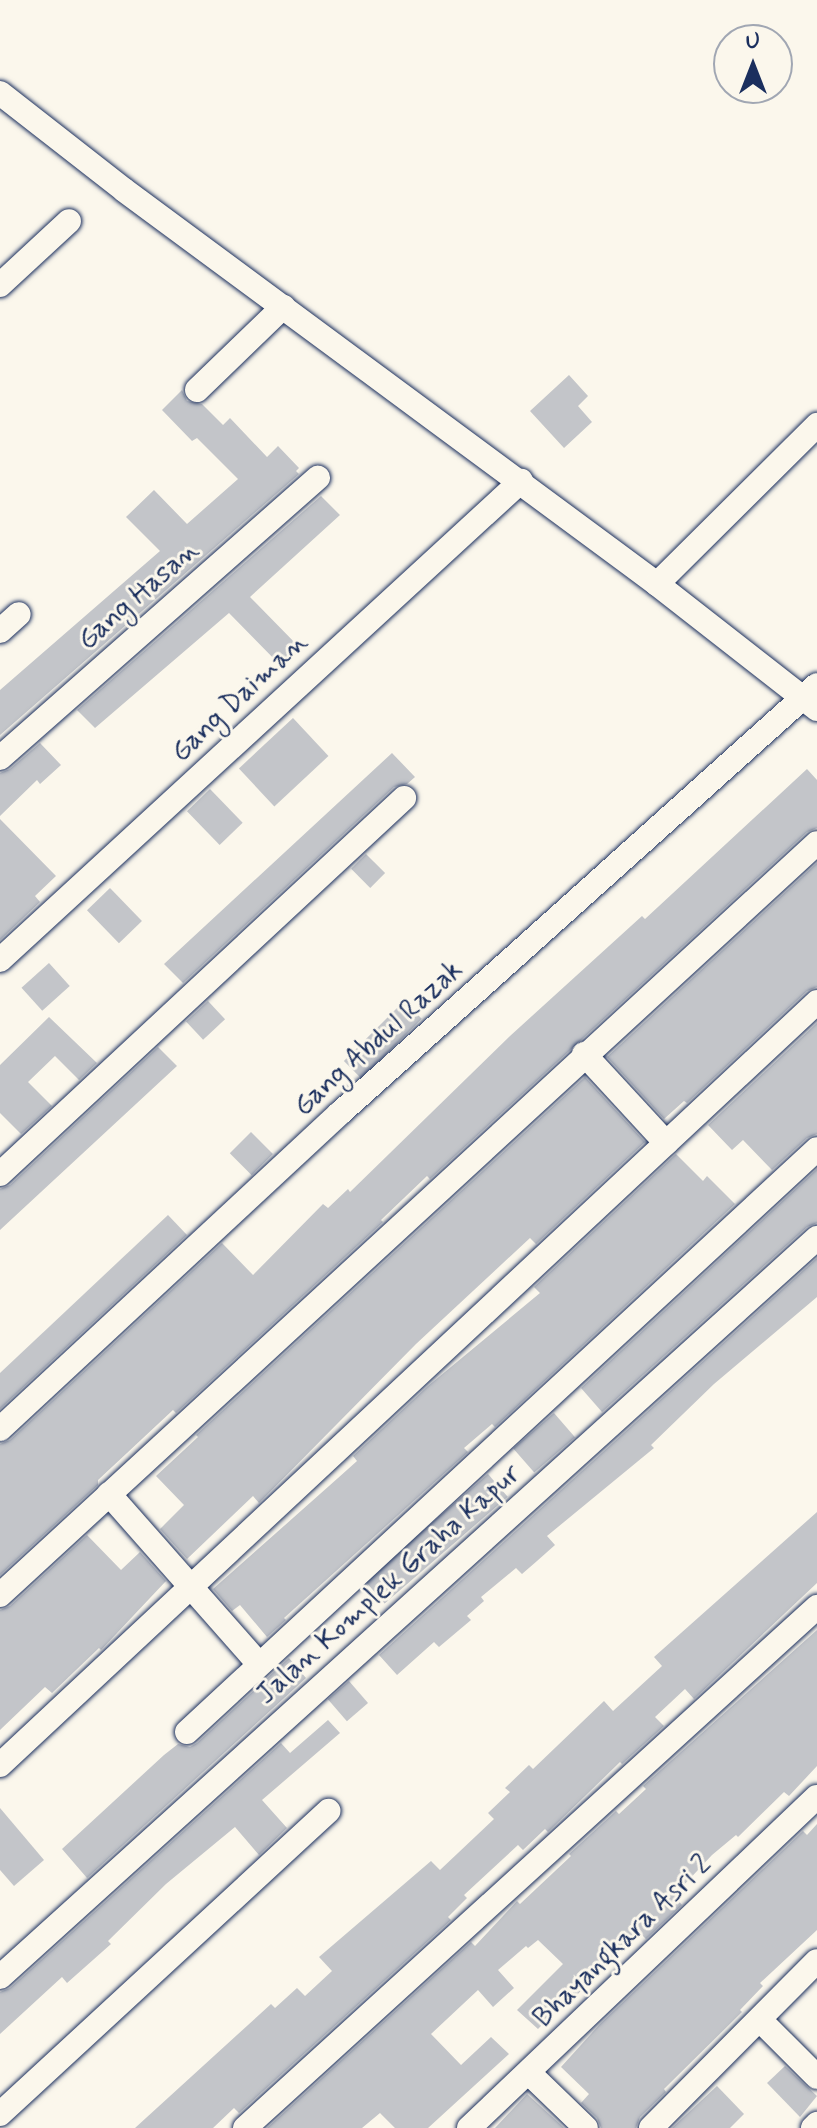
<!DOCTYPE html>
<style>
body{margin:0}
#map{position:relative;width:817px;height:2128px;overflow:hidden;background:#fbf7ec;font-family:Mynerve,sans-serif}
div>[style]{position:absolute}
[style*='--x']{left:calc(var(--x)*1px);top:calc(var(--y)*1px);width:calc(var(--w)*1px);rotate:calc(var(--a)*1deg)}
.building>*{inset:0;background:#c3c5c9;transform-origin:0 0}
.roads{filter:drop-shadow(0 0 2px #1b2f5e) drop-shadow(0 0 2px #1b2f5e)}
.minor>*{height:24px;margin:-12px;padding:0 12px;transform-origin:12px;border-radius:12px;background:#fbf7ec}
span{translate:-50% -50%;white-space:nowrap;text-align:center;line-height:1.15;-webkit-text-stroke:6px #fbf7ec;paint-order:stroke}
.street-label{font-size:28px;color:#1b2f5e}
.north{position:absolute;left:713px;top:24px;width:80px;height:80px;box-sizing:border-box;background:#fbf7ec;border:2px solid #a1a7b3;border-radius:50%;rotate:0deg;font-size:22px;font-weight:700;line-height:32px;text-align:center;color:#1b2f5e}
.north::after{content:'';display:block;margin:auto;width:28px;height:36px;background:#1b2f5e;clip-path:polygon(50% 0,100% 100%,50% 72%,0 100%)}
</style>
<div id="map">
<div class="building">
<i style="clip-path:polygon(569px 375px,588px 396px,578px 406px,592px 422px,564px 448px,530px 411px)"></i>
<i style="clip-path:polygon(182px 390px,187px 401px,202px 404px,223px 425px,230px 418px,267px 457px,278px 446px,299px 468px,296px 471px,299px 474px,0 735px,0 690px,160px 551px,126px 517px,154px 490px,187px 524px,238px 479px,197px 438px,192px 441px,162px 410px)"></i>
<i style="clip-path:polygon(321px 496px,340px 515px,250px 597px,301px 649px,282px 667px,229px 613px,95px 728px,77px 710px)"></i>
<i style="left:293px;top:718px;width:52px;height:74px;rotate:47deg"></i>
<i style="clip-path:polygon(40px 743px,61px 765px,40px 784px,37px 780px,0 816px,0 773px,10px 769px)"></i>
<i style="clip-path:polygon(392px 753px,415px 777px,407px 784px,394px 787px,183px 983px,164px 964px)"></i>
<i style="clip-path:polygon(807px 769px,817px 780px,817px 828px,807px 832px,430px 1179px,427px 1176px,381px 1220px,383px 1222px,176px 1413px,173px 1410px,127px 1453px,98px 1480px,98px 1485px,0 1575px,0 1444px,10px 1440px,222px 1243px,253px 1275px,323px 1204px,328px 1208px,348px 1189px,350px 1192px,510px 1036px,642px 916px,645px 919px)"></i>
<i style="left:210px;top:789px;width:47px;height:32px;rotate:46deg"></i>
<i style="clip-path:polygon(0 819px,56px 876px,35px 896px,40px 902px,0 940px)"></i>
<i style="left:366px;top:854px;width:27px;height:21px;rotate:45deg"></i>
<i style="clip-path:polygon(817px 863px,817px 987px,807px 991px,687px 1103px,684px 1101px,664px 1119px,607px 1057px)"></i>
<i style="left:110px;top:888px;width:46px;height:32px;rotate:46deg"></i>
<i style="left:49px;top:963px;width:31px;height:37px;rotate:48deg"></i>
<i style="left:208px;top:1001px;width:25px;height:30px;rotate:47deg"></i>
<i style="left:404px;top:1001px;width:25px;height:85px;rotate:45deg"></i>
<i style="clip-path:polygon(49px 1017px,97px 1063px,79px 1080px,55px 1056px,28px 1082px,52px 1106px,21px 1134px,0 1113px,0 1065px)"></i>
<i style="clip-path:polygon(817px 1023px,817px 1134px,807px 1138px,772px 1170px,743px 1140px,732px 1150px,708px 1125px)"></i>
<i style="clip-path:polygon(158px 1047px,177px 1066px,0 1230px,0 1189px,10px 1185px)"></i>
<i style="clip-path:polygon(585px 1077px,645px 1142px,536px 1244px,530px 1238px,416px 1344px,259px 1503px,253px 1496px,187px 1559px,160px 1529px,184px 1505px,156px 1476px,198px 1437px,196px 1435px)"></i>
<i style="left:251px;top:1132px;width:31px;height:30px;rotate:45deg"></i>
<i style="clip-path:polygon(676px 1154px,703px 1181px,707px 1176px,735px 1204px,495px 1427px,492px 1424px,464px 1448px,468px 1452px,284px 1618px,286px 1620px,267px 1637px,240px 1605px,232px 1611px,213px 1589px,338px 1478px,357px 1461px,353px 1456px,428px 1386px,540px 1293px,534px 1287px)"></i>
<i style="clip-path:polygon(817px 1169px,817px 1223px,807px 1227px,602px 1412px,581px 1388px)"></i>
<i style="clip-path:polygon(168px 1215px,187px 1235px,0 1409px,0 1373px)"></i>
<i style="clip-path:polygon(817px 1258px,817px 1297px,714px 1384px,651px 1445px,654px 1448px,547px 1536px,555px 1545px,537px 1561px,522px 1574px,516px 1568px,481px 1597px,484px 1601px,467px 1616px,471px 1620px,439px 1647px,434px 1642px,397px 1675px,379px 1655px)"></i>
<i style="left:554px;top:1413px;width:32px;height:54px;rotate:49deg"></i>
<i style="left:488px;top:1474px;width:30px;height:163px;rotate:49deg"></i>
<i style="clip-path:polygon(817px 1512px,817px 1583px,694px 1699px,685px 1689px,655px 1717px,664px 1726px,622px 1764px,620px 1762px,548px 1832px,545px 1829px,523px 1850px,518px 1845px,464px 1895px,467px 1898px,448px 1917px,451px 1920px,239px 2113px,234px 2108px,213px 2128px,135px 2128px,271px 2004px,275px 2008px,297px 1988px,305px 1996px,332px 1971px,319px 1957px,431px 1861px,440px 1870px,494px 1819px,488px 1813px,510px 1792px,505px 1788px,529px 1765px,533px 1769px,604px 1701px,613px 1711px,662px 1666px,654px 1657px)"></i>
<i style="clip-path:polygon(87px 1535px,121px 1570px,140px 1552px,166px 1581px,101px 1650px,99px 1648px,52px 1693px,45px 1687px,0 1730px,0 1610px,10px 1606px)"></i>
<i style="clip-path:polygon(817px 1630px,817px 1766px,789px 1796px,784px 1792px,738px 1837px,736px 1835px,712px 1855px,683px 1886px,688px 1890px,678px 1900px,682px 1905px,646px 1939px,639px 1932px,567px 2005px,564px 2002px,538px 2029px,517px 2010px,563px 1964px,538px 1940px,528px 1948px,526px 1946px,498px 1970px,514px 1988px,493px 2007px,478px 1990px,431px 2034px,461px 2065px,491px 2037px,509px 2054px,428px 2128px,395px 2128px,380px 2113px,362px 2128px,267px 2128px,471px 1942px,475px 1946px,517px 1901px,520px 1904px,571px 1856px,569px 1854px,616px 1811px,619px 1814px,646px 1789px,643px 1786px)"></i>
<i style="clip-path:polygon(289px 1658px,306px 1678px,87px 1878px,62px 1849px,164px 1755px,178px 1744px,190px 1747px,197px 1743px)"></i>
<i style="left:349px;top:1681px;width:29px;height:28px;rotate:49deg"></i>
<i style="clip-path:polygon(328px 1720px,340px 1733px,262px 1800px,287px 1828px,259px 1855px,235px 1827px,166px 1884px,108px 1941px,111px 1944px,67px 1983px,62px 1977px,0 2034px,0 1992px,10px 1988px,281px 1743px,290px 1753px)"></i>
<i style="clip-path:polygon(0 1808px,44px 1860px,14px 1886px,0 1870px)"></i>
<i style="clip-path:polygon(817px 1824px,817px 1930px,760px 1983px,763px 1986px,740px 2010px,742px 2012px,664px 2089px,666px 2092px,640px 2117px,636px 2128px,601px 2128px,597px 2118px,581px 2103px,589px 2094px,561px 2067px,600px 2024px,803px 1831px,807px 1835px)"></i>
<i style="clip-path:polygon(785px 2066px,817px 2096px,800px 2117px,767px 2083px)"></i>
<i style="clip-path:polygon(717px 2086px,744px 2114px,730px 2128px,672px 2128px)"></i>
<i style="clip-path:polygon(527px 2094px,560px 2124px,564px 2128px,495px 2128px)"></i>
</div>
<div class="roads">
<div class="minor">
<i style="--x:0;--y:93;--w:157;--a:38"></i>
<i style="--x:124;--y:190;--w:663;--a:36.47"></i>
<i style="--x:657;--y:584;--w:203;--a:38"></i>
<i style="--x:0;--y:285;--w:94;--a:-42.8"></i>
<i style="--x:197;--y:390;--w:120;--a:-44"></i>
<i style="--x:657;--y:584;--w:226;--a:-44.8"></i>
<i style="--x:0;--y:631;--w:25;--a:-42"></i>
<i style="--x:0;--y:758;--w:424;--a:-41.4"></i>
<i style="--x:0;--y:960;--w:708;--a:-42.59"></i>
<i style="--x:584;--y:1054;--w:121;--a:47.3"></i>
<i style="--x:0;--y:1174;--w:552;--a:-42.94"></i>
<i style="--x:0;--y:1429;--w:463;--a:-42.9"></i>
<i style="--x:339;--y:1114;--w:642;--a:-41.91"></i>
<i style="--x:109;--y:1494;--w:227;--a:48.6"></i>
<i style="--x:0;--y:1595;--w:1110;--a:-42.63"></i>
<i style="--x:187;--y:1732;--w:858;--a:-42.78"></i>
<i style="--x:0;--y:1765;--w:1118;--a:-43.04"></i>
<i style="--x:0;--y:1977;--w:1102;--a:-42.13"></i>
<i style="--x:761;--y:2021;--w:79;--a:45"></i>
<i style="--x:529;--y:2073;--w:79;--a:44"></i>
<i style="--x:0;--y:2114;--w:447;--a:-42.7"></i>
<i style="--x:245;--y:2128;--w:774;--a:-42.33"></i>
<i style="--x:469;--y:2128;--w:480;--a:-43.6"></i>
<i style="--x:651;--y:2128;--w:235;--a:-45.2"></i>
<i style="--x:813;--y:2128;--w:6;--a:-45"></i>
</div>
</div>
<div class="street-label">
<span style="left:139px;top:596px;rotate:-41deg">Gang Hasan</span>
<span style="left:240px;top:698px;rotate:-43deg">Gang Daiman</span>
<span style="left:379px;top:1039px;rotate:-42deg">Gang Abdul Razak</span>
<span style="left:389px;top:1585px;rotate:-42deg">Jalan Komplek Graha Kapur</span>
<span style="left:623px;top:1942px;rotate:-44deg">Bhayangkara Asri 2</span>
</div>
<div class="north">U</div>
</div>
